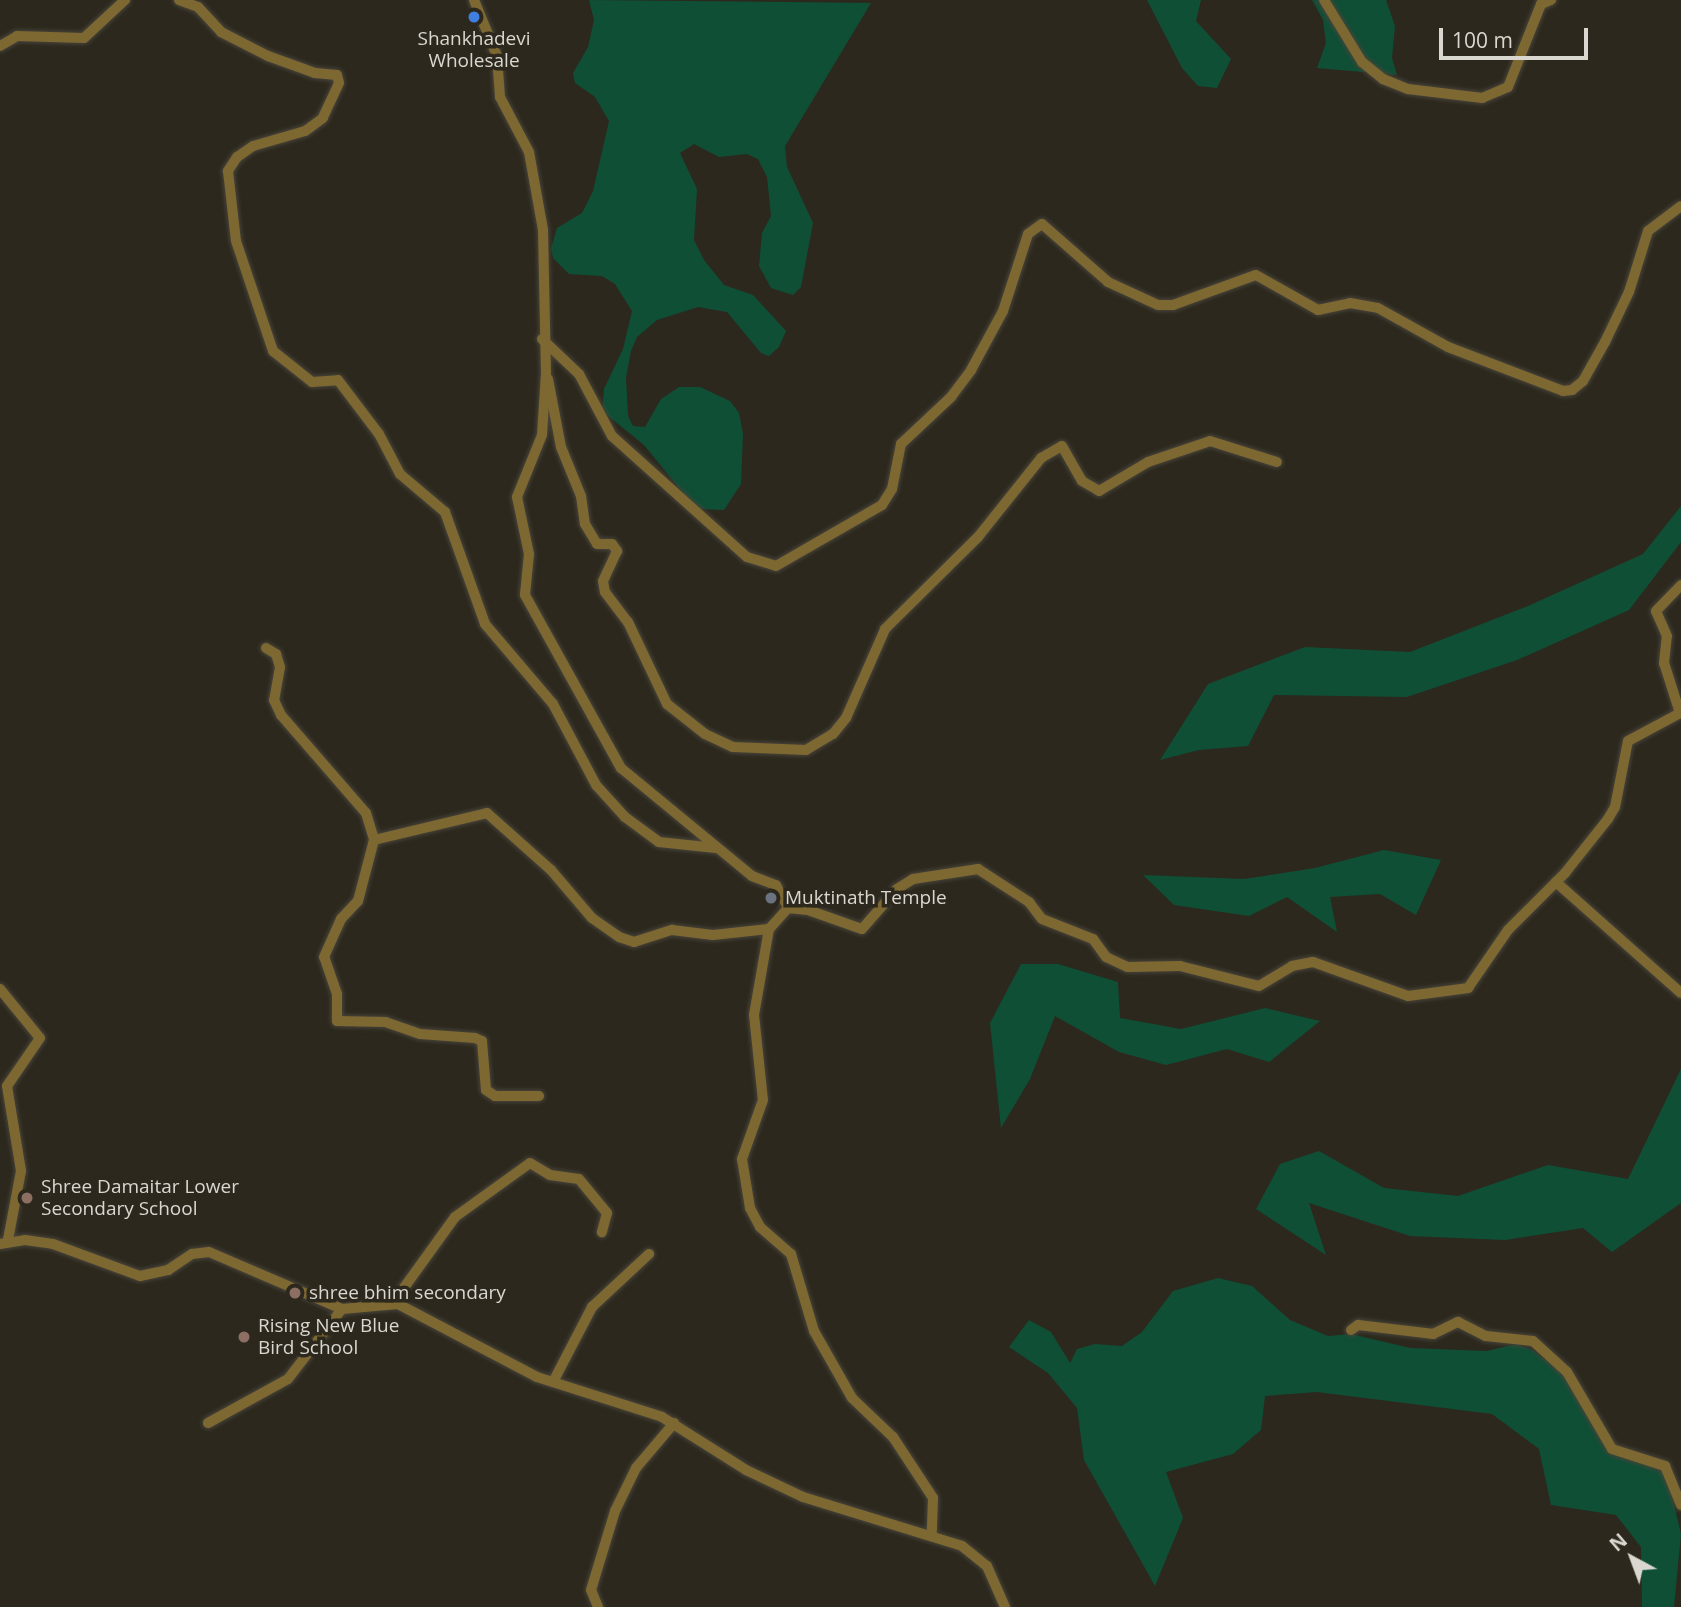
<!DOCTYPE html>
<style>
body{margin:0}
#map{position:relative;width:1681px;height:1607px;overflow:hidden;background:#2c281d;font-family:"Open Sans",sans-serif}
div>[style]{position:absolute}
[style*='--x']{left:calc(var(--x)*1px);top:calc(var(--y)*1px);width:calc(var(--w)*1px);rotate:calc(var(--a)*1deg)}
.green>*{inset:0;background:#0f4f36}
.roads{filter:drop-shadow(0 0 2px #48443a) drop-shadow(0 0 2px #48443a)}
.minor>*{height:10px;margin:-5px;padding:0 5px;transform-origin:5px;border-radius:5px;background:#7e6832}
.dots>*{width:19px;height:19px;translate:-50% -50%;box-sizing:border-box;border:4px solid #2c281d;border-radius:50%}
span{translate:-50% -50%;white-space:nowrap;text-align:center;line-height:1.15;-webkit-text-stroke:7px #2c281d;paint-order:stroke}
.poi-label{font-size:19px;color:#dad7d0}
.left{translate:0 -50%;text-align:left}
.north{position:absolute;left:1597px;top:1523px;width:70px;height:70px;-webkit-text-stroke:5px #2c281d;paint-order:stroke;rotate:319deg;font-size:19px;font-weight:700;line-height:28px;text-align:center;color:#dad7d0}
.north::after{content:'';display:block;margin:auto;width:24px;height:32px;background:#dad7d0;clip-path:polygon(50% 0,100% 100%,50% 72%,0 100%)}
.scale{position:absolute;left:1439px;top:28px;width:149px;height:32px;box-sizing:border-box;border:4px solid #dad7d0;border-top:0;padding-left:9px;font-size:21px;line-height:24px;white-space:nowrap;color:#dad7d0;-webkit-text-stroke:5px #2c281d;paint-order:stroke}
</style>
<div id="map">
<div class="green">
<i style="clip-path:polygon(589px 0,871px 3px,785px 146px,787px 167px,813px 223px,801px 287px,793px 295px,771px 288px,759px 266px,762px 233px,771px 216px,767px 177px,758px 159px,747px 154px,719px 157px,694px 144px,680px 153px,697px 189px,694px 240px,704px 260px,724px 285px,753px 295px,786px 331px,779px 347px,769px 356px,761px 353px,727px 312px,698px 307px,657px 320px,637px 337px,631px 351px,626px 377px,628px 416px,633px 426px,645px 427px,661px 399px,679px 387px,700px 387px,730px 401px,739px 413px,743px 434px,741px 484px,724px 510px,696px 509px,644px 445px,602px 411px,604px 389px,623px 349px,632px 311px,615px 284px,602px 276px,569px 274px,553px 258px,551px 248px,557px 228px,582px 213px,593px 191px,609px 121px,595px 97px,575px 83px,573px 73px,588px 47px,594px 20px)"></i>
<i style="clip-path:polygon(1147px 0,1201px 0,1196px 21px,1231px 59px,1217px 88px,1198px 86px,1182px 68px)"></i>
<i style="clip-path:polygon(1312px 0,1386px 0,1395px 26px,1392px 58px,1397px 75px,1317px 68px,1326px 43px,1323px 20px)"></i>
<i style="clip-path:polygon(1681px 506px,1681px 542px,1629px 610px,1517px 660px,1407px 697px,1274px 695px,1248px 746px,1199px 750px,1160px 760px,1208px 684px,1305px 647px,1410px 652px,1528px 606px,1643px 554px)"></i>
<i style="clip-path:polygon(1384px 850px,1441px 860px,1416px 915px,1380px 894px,1330px 897px,1337px 932px,1287px 897px,1249px 916px,1174px 905px,1143px 875px,1244px 879px,1315px 868px)"></i>
<i style="clip-path:polygon(1021px 964px,1058px 964px,1118px 982px,1120px 1018px,1181px 1029px,1265px 1008px,1320px 1021px,1269px 1062px,1227px 1049px,1166px 1065px,1119px 1052px,1055px 1016px,1030px 1079px,1001px 1128px,990px 1023px)"></i>
<i style="clip-path:polygon(1681px 1069px,1681px 1203px,1612px 1252px,1583px 1228px,1505px 1240px,1410px 1236px,1309px 1203px,1326px 1255px,1256px 1209px,1280px 1164px,1319px 1151px,1384px 1188px,1458px 1196px,1548px 1165px,1628px 1179px)"></i>
<i style="clip-path:polygon(1218px 1278px,1252px 1286px,1290px 1320px,1328px 1336px,1351px 1334px,1410px 1348px,1487px 1351px,1516px 1344px,1532px 1350px,1568px 1377px,1604px 1445px,1667px 1474px,1681px 1534px,1674px 1607px,1642px 1607px,1641px 1547px,1616px 1515px,1551px 1505px,1539px 1449px,1492px 1414px,1317px 1392px,1265px 1396px,1261px 1430px,1233px 1454px,1166px 1472px,1183px 1518px,1155px 1586px,1084px 1460px,1077px 1408px,1048px 1373px,1009px 1347px,1029px 1320px,1051px 1332px,1070px 1363px,1077px 1349px,1095px 1344px,1122px 1346px,1142px 1332px,1173px 1291px)"></i>
</div>
<div class="roads">
<div class="minor">
<i style="--x:179;--y:0;--w:20;--a:20"></i>
<i style="--x:198;--y:7;--w:34;--a:47"></i>
<i style="--x:221;--y:32;--w:53;--a:27.1"></i>
<i style="--x:268;--y:56;--w:50;--a:19.9"></i>
<i style="--x:315;--y:73;--w:22;--a:5"></i>
<i style="--x:337;--y:75;--w:8;--a:76"></i>
<i style="--x:339;--y:83;--w:38;--a:115"></i>
<i style="--x:323;--y:118;--w:22;--a:144"></i>
<i style="--x:305;--y:131;--w:54;--a:163.9"></i>
<i style="--x:253;--y:146;--w:19;--a:145"></i>
<i style="--x:237;--y:157;--w:17;--a:123"></i>
<i style="--x:228;--y:171;--w:70;--a:83.5"></i>
<i style="--x:236;--y:241;--w:116;--a:71.4"></i>
<i style="--x:273;--y:351;--w:50;--a:38.5"></i>
<i style="--x:312;--y:382;--w:26;--a:-4"></i>
<i style="--x:338;--y:380;--w:68;--a:52.8"></i>
<i style="--x:379;--y:434;--w:45;--a:62.3"></i>
<i style="--x:400;--y:474;--w:59;--a:40.2"></i>
<i style="--x:445;--y:512;--w:119;--a:70.3"></i>
<i style="--x:485;--y:624;--w:105;--a:49.6"></i>
<i style="--x:553;--y:704;--w:92;--a:62"></i>
<i style="--x:596;--y:785;--w:43;--a:47.8"></i>
<i style="--x:625;--y:817;--w:42;--a:36.3"></i>
<i style="--x:659;--y:842;--w:57;--a:6"></i>
<i style="--x:474;--y:0;--w:61;--a:67.7"></i>
<i style="--x:497;--y:56;--w:41;--a:85.8"></i>
<i style="--x:500;--y:97;--w:62;--a:62.2"></i>
<i style="--x:529;--y:152;--w:79;--a:79.8"></i>
<i style="--x:543;--y:230;--w:143;--a:88.8"></i>
<i style="--x:546;--y:373;--w:62;--a:93.7"></i>
<i style="--x:542;--y:435;--w:67;--a:112"></i>
<i style="--x:517;--y:497;--w:58;--a:78.1"></i>
<i style="--x:529;--y:554;--w:41;--a:95.6"></i>
<i style="--x:525;--y:595;--w:198;--a:61"></i>
<i style="--x:621;--y:768;--w:170;--a:39.5"></i>
<i style="--x:752;--y:876;--w:26;--a:21"></i>
<i style="--x:776;--y:885;--w:26;--a:62"></i>
<i style="--x:788;--y:908;--w:28;--a:132"></i>
<i style="--x:769;--y:929;--w:87;--a:99.9"></i>
<i style="--x:754;--y:1015;--w:85;--a:84"></i>
<i style="--x:763;--y:1100;--w:63;--a:109.6"></i>
<i style="--x:742;--y:1159;--w:50;--a:80.7"></i>
<i style="--x:750;--y:1208;--w:21;--a:62"></i>
<i style="--x:760;--y:1227;--w:41;--a:41.1"></i>
<i style="--x:791;--y:1254;--w:80;--a:73.4"></i>
<i style="--x:814;--y:1331;--w:77;--a:60.4"></i>
<i style="--x:852;--y:1398;--w:57;--a:43.6"></i>
<i style="--x:893;--y:1437;--w:73;--a:56.7"></i>
<i style="--x:933;--y:1498;--w:36;--a:92"></i>
<i style="--x:1324;--y:0;--w:73;--a:58.5"></i>
<i style="--x:1362;--y:62;--w:27;--a:39"></i>
<i style="--x:1383;--y:79;--w:27;--a:22"></i>
<i style="--x:1408;--y:89;--w:75;--a:6.9"></i>
<i style="--x:1482;--y:98;--w:28;--a:-23"></i>
<i style="--x:1508;--y:87;--w:89;--a:-68.3"></i>
<i style="--x:1541;--y:4;--w:11;--a:-22"></i>
<i style="--x:0;--y:46;--w:20;--a:-30"></i>
<i style="--x:17;--y:36;--w:67;--a:1.7"></i>
<i style="--x:84;--y:38;--w:56;--a:-42.8"></i>
<i style="--x:542;--y:339;--w:51;--a:43.4"></i>
<i style="--x:579;--y:374;--w:70;--a:62"></i>
<i style="--x:612;--y:436;--w:181;--a:41.9"></i>
<i style="--x:747;--y:557;--w:30;--a:17"></i>
<i style="--x:776;--y:566;--w:122;--a:-29.9"></i>
<i style="--x:882;--y:505;--w:19;--a:-58"></i>
<i style="--x:892;--y:489;--w:46;--a:-78.7"></i>
<i style="--x:901;--y:444;--w:69;--a:-43.2"></i>
<i style="--x:951;--y:397;--w:34;--a:-53"></i>
<i style="--x:971;--y:370;--w:67;--a:-61.5"></i>
<i style="--x:1003;--y:311;--w:81;--a:-72"></i>
<i style="--x:1028;--y:234;--w:17;--a:-36"></i>
<i style="--x:1042;--y:224;--w:88;--a:41.3"></i>
<i style="--x:1108;--y:282;--w:55;--a:24.7"></i>
<i style="--x:1158;--y:305;--w:15;--a:0"></i>
<i style="--x:1173;--y:305;--w:88;--a:-19.9"></i>
<i style="--x:1256;--y:275;--w:71;--a:29.4"></i>
<i style="--x:1318;--y:310;--w:33;--a:-12"></i>
<i style="--x:1350;--y:303;--w:28;--a:10"></i>
<i style="--x:1378;--y:308;--w:80;--a:29.1"></i>
<i style="--x:1448;--y:347;--w:123;--a:20.9"></i>
<i style="--x:1563;--y:391;--w:9;--a:-6"></i>
<i style="--x:1572;--y:390;--w:14;--a:-39"></i>
<i style="--x:1583;--y:381;--w:45;--a:-60.6"></i>
<i style="--x:1605;--y:342;--w:55;--a:-64.4"></i>
<i style="--x:1629;--y:292;--w:64;--a:-72.7"></i>
<i style="--x:1648;--y:231;--w:41;--a:-37.1"></i>
<i style="--x:548;--y:379;--w:69;--a:79.2"></i>
<i style="--x:561;--y:447;--w:53;--a:67.8"></i>
<i style="--x:581;--y:496;--w:28;--a:82"></i>
<i style="--x:585;--y:524;--w:23;--a:59"></i>
<i style="--x:597;--y:544;--w:15;--a:0"></i>
<i style="--x:612;--y:544;--w:9;--a:54"></i>
<i style="--x:617;--y:551;--w:33;--a:115"></i>
<i style="--x:603;--y:581;--w:11;--a:80"></i>
<i style="--x:605;--y:592;--w:38;--a:53"></i>
<i style="--x:628;--y:622;--w:91;--a:64.6"></i>
<i style="--x:667;--y:704;--w:48;--a:38.3"></i>
<i style="--x:705;--y:734;--w:31;--a:25"></i>
<i style="--x:733;--y:747;--w:73;--a:2.4"></i>
<i style="--x:806;--y:750;--w:31;--a:-31"></i>
<i style="--x:833;--y:734;--w:21;--a:-51"></i>
<i style="--x:846;--y:718;--w:97;--a:-66.3"></i>
<i style="--x:885;--y:629;--w:131;--a:-44.7"></i>
<i style="--x:978;--y:537;--w:101;--a:-51.4"></i>
<i style="--x:1041;--y:458;--w:24;--a:-30"></i>
<i style="--x:1062;--y:446;--w:40;--a:60.3"></i>
<i style="--x:1082;--y:481;--w:20;--a:30"></i>
<i style="--x:1099;--y:491;--w:57;--a:-30.6"></i>
<i style="--x:1148;--y:462;--w:65;--a:-18.7"></i>
<i style="--x:1210;--y:441;--w:70;--a:17.4"></i>
<i style="--x:266;--y:648;--w:12;--a:31"></i>
<i style="--x:276;--y:654;--w:14;--a:73"></i>
<i style="--x:280;--y:667;--w:34;--a:100"></i>
<i style="--x:274;--y:700;--w:17;--a:65"></i>
<i style="--x:281;--y:715;--w:130;--a:49.1"></i>
<i style="--x:366;--y:813;--w:28;--a:73"></i>
<i style="--x:1556;--y:882;--w:167;--a:41.6"></i>
<i style="--x:788;--y:908;--w:20;--a:6"></i>
<i style="--x:808;--y:910;--w:57;--a:19.4"></i>
<i style="--x:862;--y:929;--w:53;--a:-48.8"></i>
<i style="--x:897;--y:889;--w:19;--a:-32"></i>
<i style="--x:913;--y:879;--w:66;--a:-8.7"></i>
<i style="--x:978;--y:869;--w:61;--a:32.9"></i>
<i style="--x:1029;--y:902;--w:21;--a:53"></i>
<i style="--x:1042;--y:919;--w:55;--a:21.4"></i>
<i style="--x:1093;--y:939;--w:22;--a:54"></i>
<i style="--x:1106;--y:957;--w:23;--a:25"></i>
<i style="--x:1127;--y:967;--w:53;--a:-1.1"></i>
<i style="--x:1180;--y:966;--w:81;--a:14.2"></i>
<i style="--x:1259;--y:986;--w:39;--a:-31"></i>
<i style="--x:1292;--y:966;--w:21;--a:-11"></i>
<i style="--x:1313;--y:962;--w:101;--a:19.7"></i>
<i style="--x:1408;--y:996;--w:61;--a:-7.6"></i>
<i style="--x:1468;--y:988;--w:70;--a:-55.4"></i>
<i style="--x:1508;--y:930;--w:81;--a:-45"></i>
<i style="--x:1565;--y:873;--w:69;--a:-51.5"></i>
<i style="--x:1608;--y:819;--w:14;--a:-60"></i>
<i style="--x:1615;--y:807;--w:67;--a:-78.9"></i>
<i style="--x:1628;--y:741;--w:59;--a:-28.3"></i>
<i style="--x:1680;--y:713;--w:52;--a:-107.7"></i>
<i style="--x:1664;--y:663;--w:27;--a:-84"></i>
<i style="--x:1667;--y:636;--w:27;--a:-114"></i>
<i style="--x:1656;--y:611;--w:36;--a:-46"></i>
<i style="--x:0;--y:989;--w:63;--a:50.8"></i>
<i style="--x:40;--y:1038;--w:58;--a:124.5"></i>
<i style="--x:7;--y:1086;--w:86;--a:80.6"></i>
<i style="--x:21;--y:1171;--w:70;--a:100.7"></i>
<i style="--x:539;--y:1096;--w:44;--a:180"></i>
<i style="--x:495;--y:1096;--w:11;--a:-146"></i>
<i style="--x:486;--y:1090;--w:49;--a:-94.7"></i>
<i style="--x:482;--y:1041;--w:8;--a:-157"></i>
<i style="--x:475;--y:1038;--w:55;--a:-175.8"></i>
<i style="--x:420;--y:1034;--w:36;--a:-161"></i>
<i style="--x:386;--y:1022;--w:49;--a:-178.8"></i>
<i style="--x:337;--y:1021;--w:27;--a:-90"></i>
<i style="--x:337;--y:994;--w:39;--a:-109"></i>
<i style="--x:324;--y:957;--w:42;--a:-65.9"></i>
<i style="--x:341;--y:919;--w:25;--a:-47"></i>
<i style="--x:358;--y:901;--w:63;--a:-75.3"></i>
<i style="--x:374;--y:840;--w:116;--a:-13.4"></i>
<i style="--x:487;--y:813;--w:86;--a:41.7"></i>
<i style="--x:551;--y:870;--w:63;--a:49.5"></i>
<i style="--x:592;--y:918;--w:33;--a:35"></i>
<i style="--x:619;--y:937;--w:16;--a:18"></i>
<i style="--x:634;--y:942;--w:40;--a:-18"></i>
<i style="--x:672;--y:930;--w:41;--a:7"></i>
<i style="--x:713;--y:935;--w:56;--a:-6.1"></i>
<i style="--x:0;--y:1244;--w:25;--a:-9"></i>
<i style="--x:25;--y:1240;--w:28;--a:8"></i>
<i style="--x:53;--y:1244;--w:93;--a:20.2"></i>
<i style="--x:140;--y:1276;--w:29;--a:-12"></i>
<i style="--x:168;--y:1270;--w:29;--a:-34"></i>
<i style="--x:192;--y:1254;--w:17;--a:-7"></i>
<i style="--x:209;--y:1252;--w:145;--a:23.2"></i>
<i style="--x:342;--y:1309;--w:56;--a:-5.1"></i>
<i style="--x:398;--y:1304;--w:157;--a:27.7"></i>
<i style="--x:537;--y:1377;--w:131;--a:17.7"></i>
<i style="--x:662;--y:1417;--w:99;--a:32.2"></i>
<i style="--x:746;--y:1470;--w:63;--a:25.3"></i>
<i style="--x:803;--y:1497;--w:166;--a:17.1"></i>
<i style="--x:962;--y:1546;--w:32;--a:39"></i>
<i style="--x:987;--y:1566;--w:45;--a:66.3"></i>
<i style="--x:393;--y:1303;--w:106;--a:-54.2"></i>
<i style="--x:455;--y:1217;--w:92;--a:-35.8"></i>
<i style="--x:530;--y:1163;--w:23;--a:31"></i>
<i style="--x:550;--y:1175;--w:29;--a:8"></i>
<i style="--x:579;--y:1179;--w:44;--a:50.5"></i>
<i style="--x:607;--y:1213;--w:20;--a:105"></i>
<i style="--x:1351;--y:1330;--w:9;--a:-36"></i>
<i style="--x:1358;--y:1325;--w:76;--a:6.8"></i>
<i style="--x:1433;--y:1334;--w:28;--a:-26"></i>
<i style="--x:1458;--y:1322;--w:31;--a:27"></i>
<i style="--x:1486;--y:1336;--w:47;--a:6.1"></i>
<i style="--x:1533;--y:1341;--w:46;--a:42.4"></i>
<i style="--x:1567;--y:1372;--w:89;--a:59.7"></i>
<i style="--x:1612;--y:1449;--w:56;--a:17.8"></i>
<i style="--x:1665;--y:1466;--w:42;--a:67.7"></i>
<i style="--x:553;--y:1382;--w:85;--a:-62.5"></i>
<i style="--x:592;--y:1307;--w:78;--a:-42.9"></i>
<i style="--x:208;--y:1423;--w:91;--a:-28.8"></i>
<i style="--x:288;--y:1379;--w:88;--a:-52.4"></i>
<i style="--x:598;--y:1607;--w:18;--a:-112"></i>
<i style="--x:591;--y:1590;--w:83;--a:-73.1"></i>
<i style="--x:615;--y:1511;--w:48;--a:-64"></i>
<i style="--x:636;--y:1468;--w:59;--a:-49.8"></i>
</div>
</div>
<div class="dots">
<i style="left:474px;top:17px;background:#3f7fe0"></i>
<i style="left:771px;top:898px;background:#6b7280"></i>
<i style="left:27px;top:1198px;background:#8d6e63"></i>
<i style="left:295px;top:1293px;background:#8d6e63"></i>
<i style="left:244px;top:1337px;background:#8d6e63"></i>
</div>
<div class="poi-label">
<span style="left:474px;top:50px">Shankhadevi<br>Wholesale</span>
<span class="left" style="left:785px;top:898px">Muktinath Temple</span>
<span class="left" style="left:41px;top:1198px">Shree Damaitar Lower<br>Secondary School</span>
<span class="left" style="left:309px;top:1293px">shree bhim secondary</span>
<span class="left" style="left:258px;top:1337px">Rising New Blue<br>Bird School</span>
</div>
<div class="north">N</div>
<div class="scale">100 m</div>
</div>
